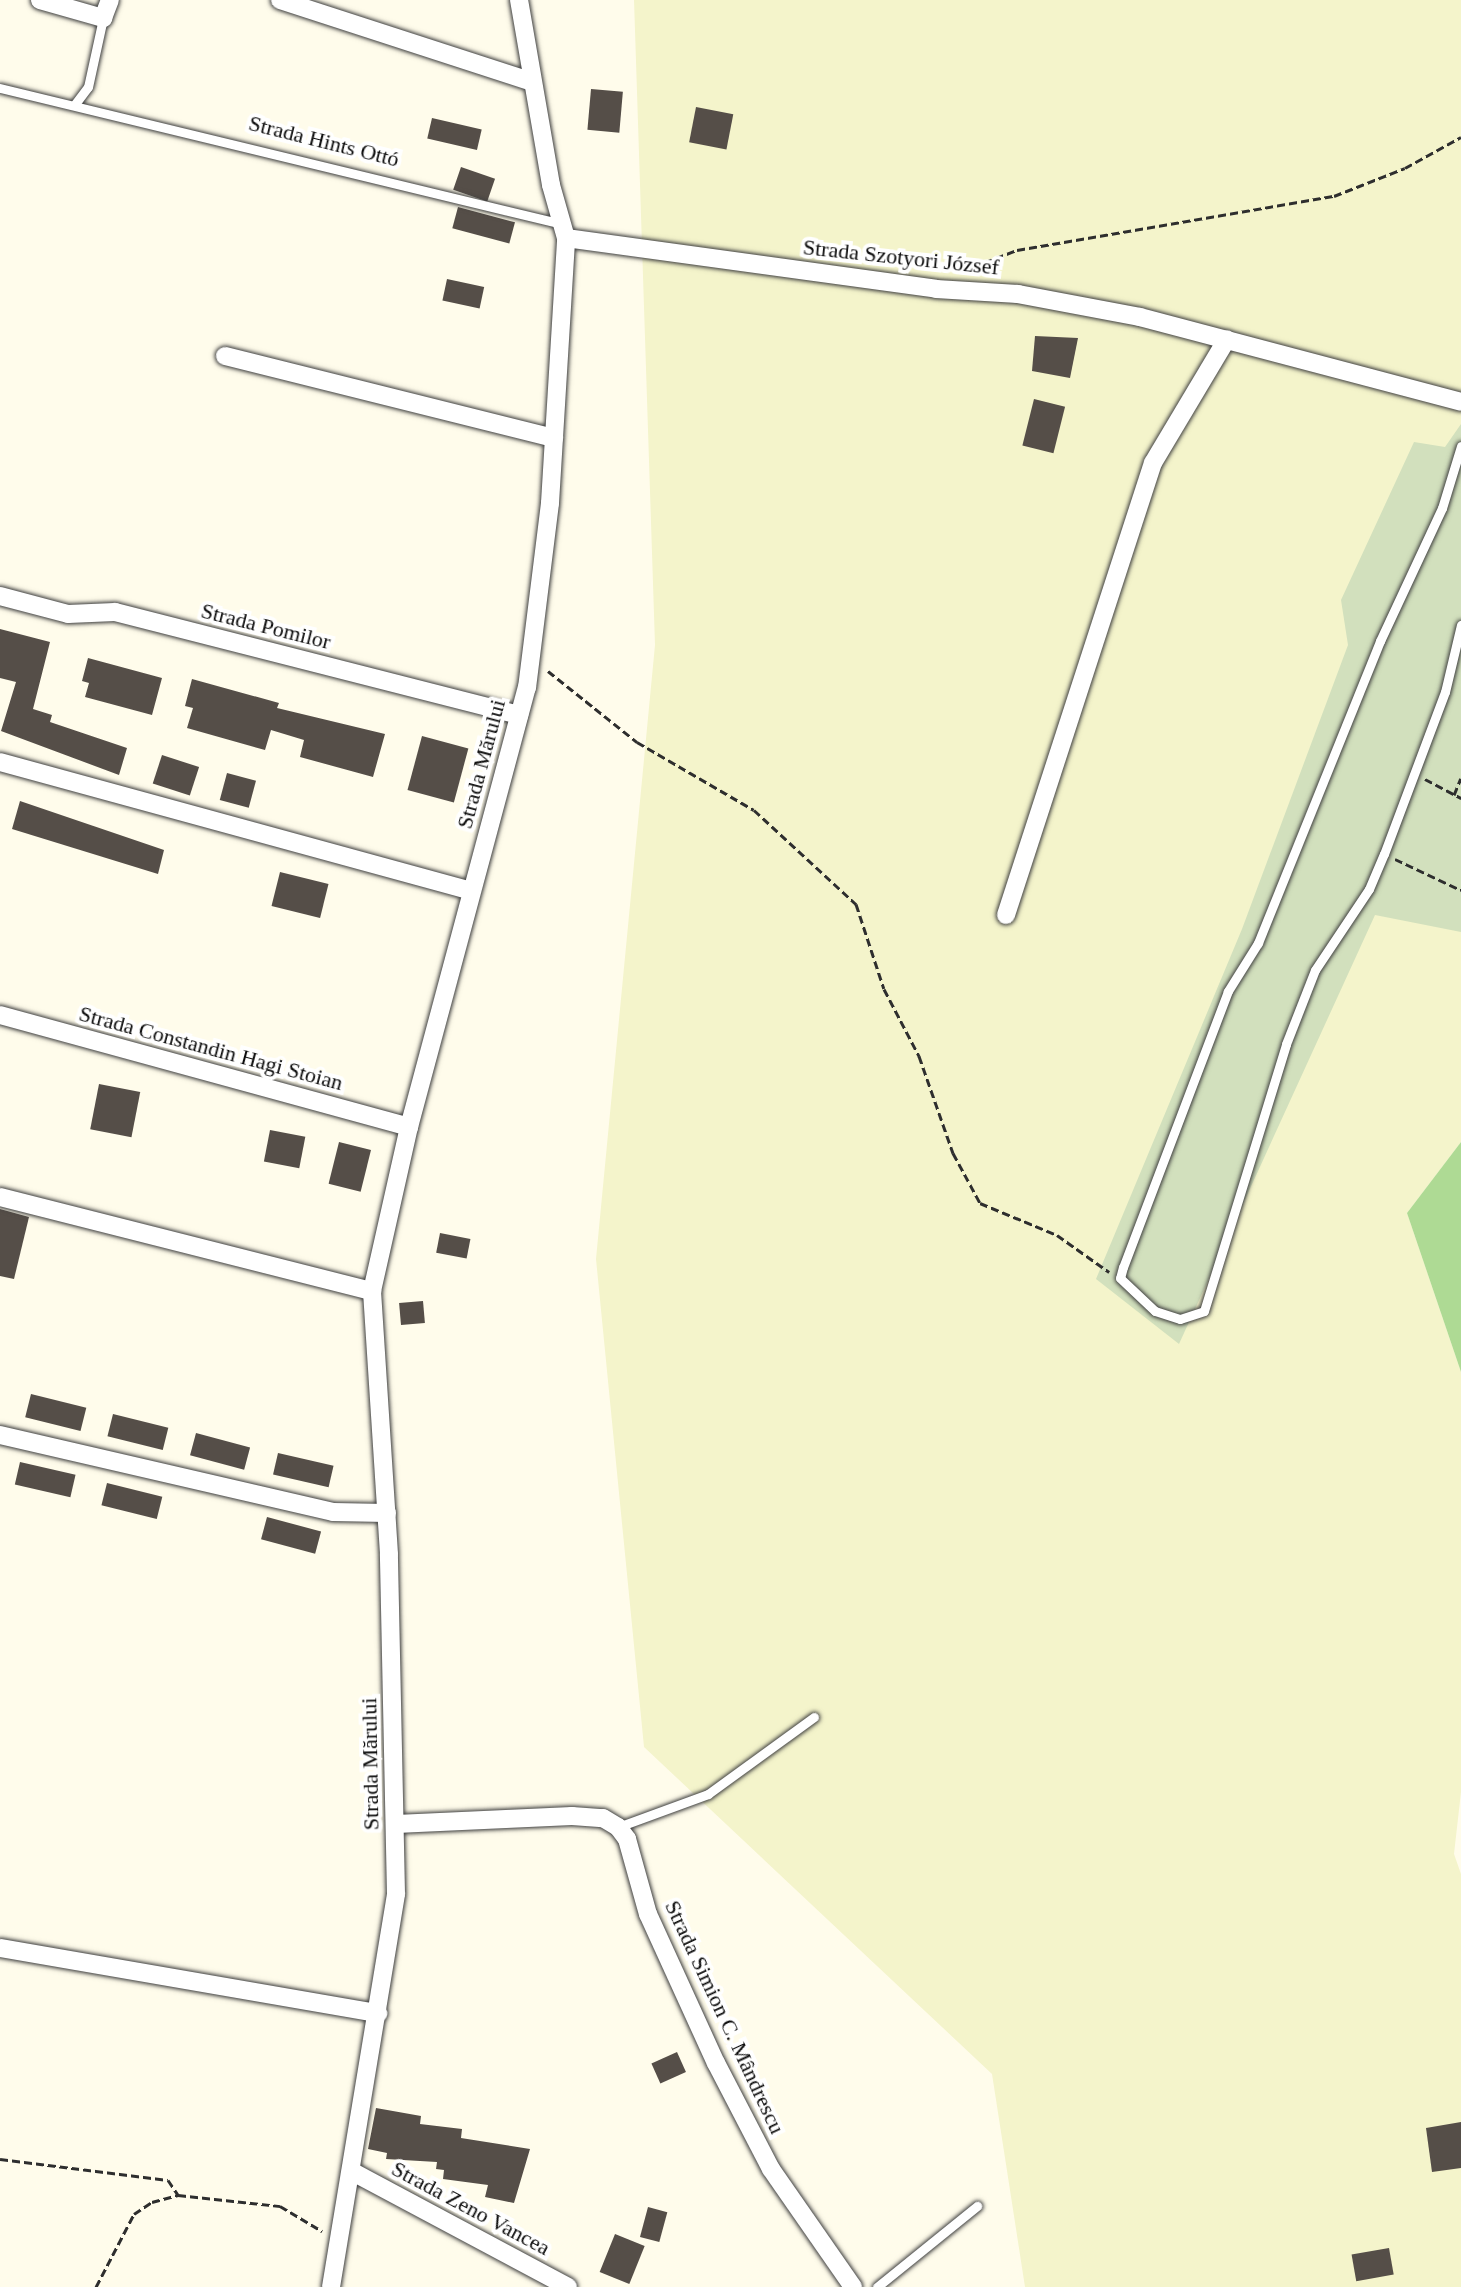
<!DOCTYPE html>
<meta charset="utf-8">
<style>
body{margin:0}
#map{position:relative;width:1461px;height:2287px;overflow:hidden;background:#fffceb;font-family:Georgia,serif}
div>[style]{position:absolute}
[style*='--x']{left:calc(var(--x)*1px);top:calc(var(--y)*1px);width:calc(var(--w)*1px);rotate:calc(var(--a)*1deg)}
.farmland>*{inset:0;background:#f4f4cb}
.forest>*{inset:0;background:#aeda94}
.cemetery>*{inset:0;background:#d2e0bd}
.building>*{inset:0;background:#554e48;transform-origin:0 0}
.path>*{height:3px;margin-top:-1.5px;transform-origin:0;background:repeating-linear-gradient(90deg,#2e2e2e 0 8px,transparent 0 12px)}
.roads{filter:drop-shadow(0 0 2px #3f3f3f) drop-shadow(0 0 2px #3f3f3f)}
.service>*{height:9px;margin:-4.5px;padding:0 4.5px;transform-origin:4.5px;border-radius:4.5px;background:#fff}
.minor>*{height:18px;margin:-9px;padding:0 9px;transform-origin:9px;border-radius:9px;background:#fff}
span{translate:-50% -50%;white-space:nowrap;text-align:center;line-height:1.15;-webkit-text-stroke:8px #fff;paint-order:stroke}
.street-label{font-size:22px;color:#0c0c0c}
</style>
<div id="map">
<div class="farmland">
<i style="clip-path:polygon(634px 0,1461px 0,1461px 1142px,1407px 1213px,1461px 1372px,1461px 1792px,1454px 1854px,1461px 1874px,1461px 2287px,1025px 2287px,992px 2074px,644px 1747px,596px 1259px,655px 645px)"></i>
</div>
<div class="forest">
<i style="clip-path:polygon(1461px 1142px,1461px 1372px,1407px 1213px)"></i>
</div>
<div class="cemetery">
<i style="clip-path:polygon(1461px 424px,1461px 932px,1375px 915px,1179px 1344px,1096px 1279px,1242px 929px,1348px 645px,1341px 600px,1414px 442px,1445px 447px)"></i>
</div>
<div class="building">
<i style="left:591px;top:89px;width:32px;height:41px;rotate:5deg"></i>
<i style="left:696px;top:107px;width:38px;height:36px;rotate:11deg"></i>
<i style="left:432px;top:118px;width:51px;height:21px;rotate:13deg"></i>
<i style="left:461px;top:167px;width:36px;height:24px;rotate:19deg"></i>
<i style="left:458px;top:207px;width:59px;height:22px;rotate:15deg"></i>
<i style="left:447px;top:279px;width:38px;height:22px;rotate:12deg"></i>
<i style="clip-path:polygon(1035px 336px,1078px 338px,1070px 378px,1032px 371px)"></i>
<i style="left:1034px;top:399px;width:32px;height:48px;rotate:14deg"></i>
<i style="clip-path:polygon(0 629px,50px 642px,33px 709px,52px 715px,50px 722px,127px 748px,119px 775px,1px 731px,16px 682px,0 678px)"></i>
<i style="clip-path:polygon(88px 658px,162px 678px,152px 715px,85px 697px,89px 683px,82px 681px)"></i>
<i style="clip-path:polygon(192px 679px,279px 703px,277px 708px,385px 734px,373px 777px,300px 757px,304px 740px,271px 730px,265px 750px,187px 728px,193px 708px,185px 706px)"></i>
<i style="left:422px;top:736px;width:48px;height:56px;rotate:15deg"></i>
<i style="left:162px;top:755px;width:39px;height:30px;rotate:18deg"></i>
<i style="left:227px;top:773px;width:30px;height:28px;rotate:15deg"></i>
<i style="clip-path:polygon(20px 801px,164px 850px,158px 874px,12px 829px)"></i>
<i style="left:280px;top:872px;width:50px;height:35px;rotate:14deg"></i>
<i style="left:99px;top:1084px;width:42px;height:46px;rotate:11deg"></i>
<i style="left:270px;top:1130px;width:36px;height:32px;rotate:11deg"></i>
<i style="left:339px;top:1142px;width:33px;height:43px;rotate:14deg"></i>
<i style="clip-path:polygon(0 1209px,29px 1217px,14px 1279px,0 1276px)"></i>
<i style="left:440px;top:1233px;width:31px;height:20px;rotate:11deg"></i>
<i style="left:423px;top:1301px;width:22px;height:24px;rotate:85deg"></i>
<i style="left:31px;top:1394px;width:57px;height:24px;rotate:14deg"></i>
<i style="left:113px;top:1414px;width:57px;height:23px;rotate:14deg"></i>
<i style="left:196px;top:1433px;width:56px;height:23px;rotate:15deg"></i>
<i style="left:278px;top:1453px;width:57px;height:22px;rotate:13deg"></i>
<i style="left:20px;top:1462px;width:57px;height:23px;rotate:13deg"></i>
<i style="left:107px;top:1483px;width:57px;height:23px;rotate:14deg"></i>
<i style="left:267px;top:1517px;width:56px;height:23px;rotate:15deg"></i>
<i style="left:677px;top:2052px;width:22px;height:28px;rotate:66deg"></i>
<i style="clip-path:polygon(376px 2108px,421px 2116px,420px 2124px,462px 2129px,461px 2138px,530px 2149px,514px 2203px,485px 2197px,488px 2185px,443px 2179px,444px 2170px,436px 2169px,437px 2162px,386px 2159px,387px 2153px,368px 2149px)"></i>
<i style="clip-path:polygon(1461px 2122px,1461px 2168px,1432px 2172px,1426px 2128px)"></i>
<i style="left:648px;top:2207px;width:20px;height:31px;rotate:15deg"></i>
<i style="left:615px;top:2234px;width:32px;height:41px;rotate:22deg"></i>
<i style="left:1389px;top:2248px;width:27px;height:38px;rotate:80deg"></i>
</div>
<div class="path">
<i style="--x:962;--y:271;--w:59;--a:-20.9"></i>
<i style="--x:1017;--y:250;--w:322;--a:-9.7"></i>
<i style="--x:1334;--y:196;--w:76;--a:-21.5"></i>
<i style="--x:1405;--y:168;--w:64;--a:-29"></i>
<i style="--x:548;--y:671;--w:114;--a:38.6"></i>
<i style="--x:637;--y:742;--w:135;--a:30.2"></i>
<i style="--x:754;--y:810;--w:139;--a:42.7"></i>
<i style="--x:856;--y:904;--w:89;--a:71.8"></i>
<i style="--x:884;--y:989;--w:76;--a:62.4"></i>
<i style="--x:919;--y:1056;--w:103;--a:70.7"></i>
<i style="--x:953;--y:1153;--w:57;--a:61.6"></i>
<i style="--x:980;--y:1203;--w:83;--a:22.6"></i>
<i style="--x:1057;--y:1235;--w:64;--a:35.4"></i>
<i style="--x:1425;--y:779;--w:41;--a:27.8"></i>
<i style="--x:1454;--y:795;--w:18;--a:-68"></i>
<i style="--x:1395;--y:859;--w:73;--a:25.2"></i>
<i style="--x:0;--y:2159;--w:169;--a:7.1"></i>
<i style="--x:168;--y:2180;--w:18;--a:56"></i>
<i style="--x:96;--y:2287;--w:82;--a:-62.5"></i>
<i style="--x:134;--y:2214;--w:22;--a:-34"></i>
<i style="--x:152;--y:2202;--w:27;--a:-15"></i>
<i style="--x:178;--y:2195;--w:103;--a:6.2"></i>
<i style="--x:280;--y:2206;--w:49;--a:30.8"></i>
</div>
<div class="roads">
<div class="service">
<i style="--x:0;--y:88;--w:578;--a:13.6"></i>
<i style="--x:75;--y:104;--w:21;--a:-53"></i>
<i style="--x:88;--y:87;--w:71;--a:-77.7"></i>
<i style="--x:1461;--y:446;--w:65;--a:107"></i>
<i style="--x:1442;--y:508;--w:147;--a:115"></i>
<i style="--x:1380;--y:641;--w:326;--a:112"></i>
<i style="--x:1258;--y:943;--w:57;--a:122"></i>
<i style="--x:1228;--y:991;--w:295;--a:110.8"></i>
<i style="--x:1123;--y:1267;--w:11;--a:105"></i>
<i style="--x:1120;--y:1278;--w:48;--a:43.3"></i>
<i style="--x:1155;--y:1311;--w:26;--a:18"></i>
<i style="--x:1180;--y:1319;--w:25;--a:-18"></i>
<i style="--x:1204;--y:1311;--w:279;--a:-72.9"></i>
<i style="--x:1286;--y:1044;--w:79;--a:-68.6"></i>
<i style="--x:1315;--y:970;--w:97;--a:-56.3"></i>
<i style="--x:1369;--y:889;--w:38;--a:-67"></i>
<i style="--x:1384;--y:854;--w:173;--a:-69.4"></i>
<i style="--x:1445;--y:692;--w:69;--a:-76.6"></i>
<i style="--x:618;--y:1827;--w:96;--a:-20.1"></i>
<i style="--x:708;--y:1794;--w:131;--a:-36"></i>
<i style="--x:877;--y:2287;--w:129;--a:-39"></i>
</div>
<div class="minor">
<i style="--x:40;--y:0;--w:66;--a:15.9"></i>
<i style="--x:103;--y:18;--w:19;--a:-69"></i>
<i style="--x:280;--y:0;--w:265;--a:18"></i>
<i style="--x:566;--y:238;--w:373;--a:7.8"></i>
<i style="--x:936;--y:289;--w:82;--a:3.5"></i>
<i style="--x:1018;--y:294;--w:124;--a:10.7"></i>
<i style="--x:1140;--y:317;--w:332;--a:14.8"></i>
<i style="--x:225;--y:356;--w:339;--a:14"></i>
<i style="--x:0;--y:596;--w:70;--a:14.8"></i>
<i style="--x:68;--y:614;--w:47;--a:-2.4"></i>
<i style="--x:115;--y:612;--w:417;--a:14.3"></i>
<i style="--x:0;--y:762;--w:488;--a:15.3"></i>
<i style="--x:1006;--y:915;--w:475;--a:-72"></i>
<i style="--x:1153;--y:463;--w:144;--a:-59.2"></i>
<i style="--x:0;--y:1015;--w:424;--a:15.3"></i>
<i style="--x:0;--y:1197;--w:384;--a:14.2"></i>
<i style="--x:0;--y:1435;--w:342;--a:13"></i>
<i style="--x:333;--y:1512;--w:54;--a:1.1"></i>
<i style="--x:396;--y:1824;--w:176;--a:-2.6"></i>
<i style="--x:572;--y:1816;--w:31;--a:4"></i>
<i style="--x:603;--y:1818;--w:17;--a:31"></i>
<i style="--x:618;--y:1827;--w:15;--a:53"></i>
<i style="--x:627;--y:1839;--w:78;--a:74.4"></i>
<i style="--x:648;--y:1914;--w:164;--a:65.5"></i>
<i style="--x:716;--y:2063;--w:119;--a:62.6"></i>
<i style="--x:771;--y:2169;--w:144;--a:55.2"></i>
<i style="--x:0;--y:1948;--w:384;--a:9.8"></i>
<i style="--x:351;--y:2171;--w:246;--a:28.1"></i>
<i style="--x:331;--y:2287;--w:398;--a:-80.6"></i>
<i style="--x:396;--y:1894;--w:340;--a:-91.2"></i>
<i style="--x:389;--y:1554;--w:264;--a:-93.7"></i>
<i style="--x:372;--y:1291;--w:168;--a:-77.3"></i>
<i style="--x:409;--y:1127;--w:455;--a:-75"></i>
<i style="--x:527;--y:688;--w:186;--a:-82.9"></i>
<i style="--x:550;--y:503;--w:265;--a:-86.5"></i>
<i style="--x:566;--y:238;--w:55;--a:-105.8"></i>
<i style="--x:551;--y:185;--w:188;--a:-99.8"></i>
</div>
</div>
<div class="street-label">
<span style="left:324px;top:141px;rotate:14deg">Strada Hints Ottó</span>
<span style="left:901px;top:257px;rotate:6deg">Strada Szotyori József</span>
<span style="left:266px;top:626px;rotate:14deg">Strada Pomilor</span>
<span style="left:481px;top:764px;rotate:-75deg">Strada Mărului</span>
<span style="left:211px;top:1048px;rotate:15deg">Strada Constandin Hagi Stoian</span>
<span style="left:370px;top:1764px;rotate:-91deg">Strada Mărului</span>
<span style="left:725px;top:2017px;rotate:65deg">Strada Simion C. Mândrescu</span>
<span style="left:471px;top:2208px;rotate:28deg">Strada Zeno Vancea</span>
</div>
</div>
